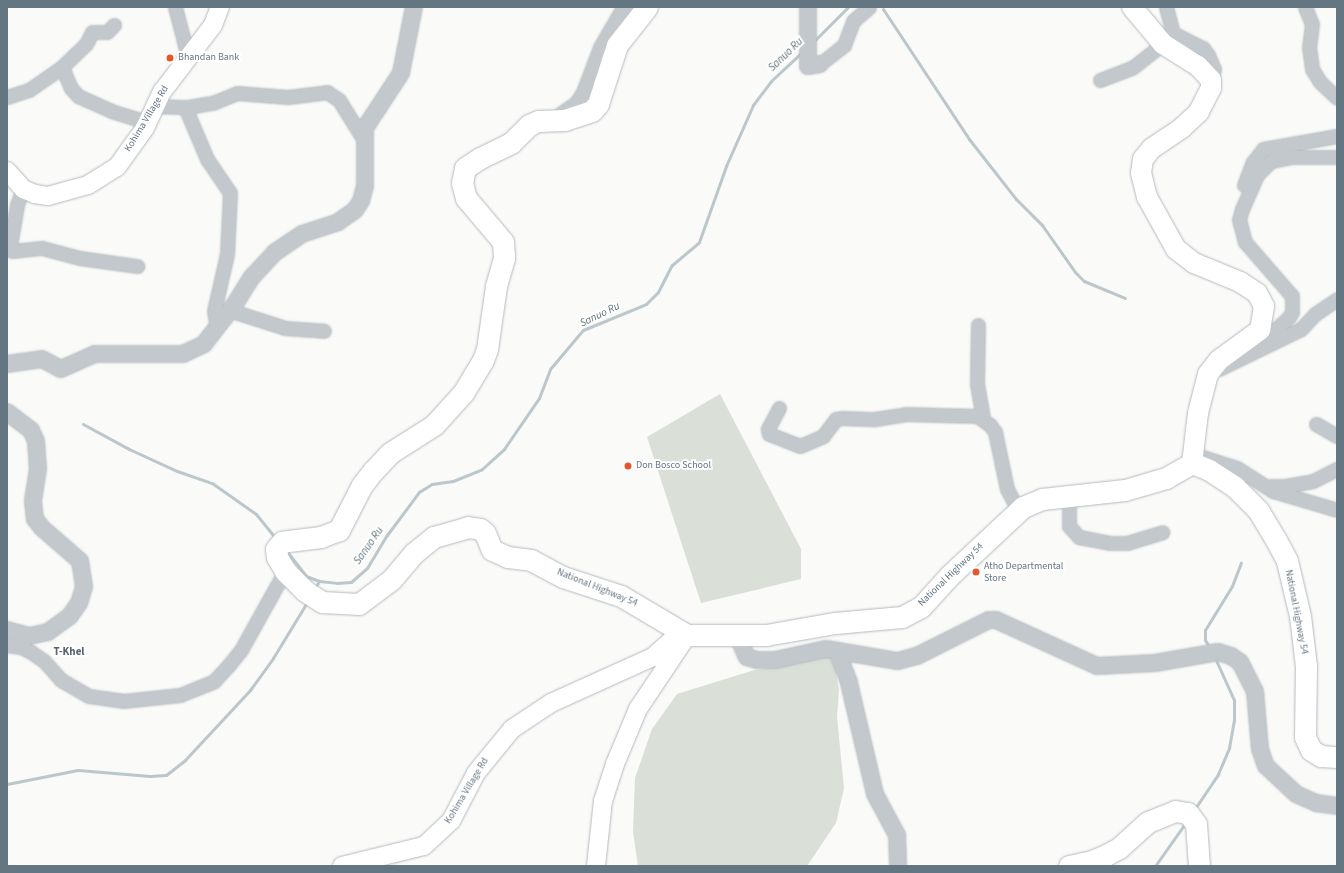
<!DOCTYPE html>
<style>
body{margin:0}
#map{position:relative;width:1344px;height:873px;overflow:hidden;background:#fafaf8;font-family:"Source Sans 3",sans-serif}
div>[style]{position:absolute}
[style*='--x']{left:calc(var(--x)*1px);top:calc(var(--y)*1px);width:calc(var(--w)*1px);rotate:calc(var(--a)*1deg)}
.green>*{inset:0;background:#dadfd7}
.stream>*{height:3px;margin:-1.5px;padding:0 1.5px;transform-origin:1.5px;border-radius:1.5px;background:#bbc7cb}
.roads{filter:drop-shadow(0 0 1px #b3babf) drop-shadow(0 0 1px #b3babf)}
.minor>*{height:13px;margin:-6.5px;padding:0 6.5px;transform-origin:6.5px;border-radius:6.5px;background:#c3c8cc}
.tertiary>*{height:16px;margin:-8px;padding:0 8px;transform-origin:8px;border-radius:8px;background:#c3c8cc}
.secondary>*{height:18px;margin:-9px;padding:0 9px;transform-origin:9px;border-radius:9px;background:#fff}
.primary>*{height:20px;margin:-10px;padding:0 10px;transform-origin:10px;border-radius:10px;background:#fff}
.trunk>*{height:21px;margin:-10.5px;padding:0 10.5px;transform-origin:10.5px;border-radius:10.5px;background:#fff}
.dots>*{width:11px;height:11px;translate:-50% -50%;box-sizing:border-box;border:2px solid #fff;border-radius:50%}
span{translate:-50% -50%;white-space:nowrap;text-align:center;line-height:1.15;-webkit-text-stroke:4px #fff;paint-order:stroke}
.poi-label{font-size:10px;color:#657683}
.left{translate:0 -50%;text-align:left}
.street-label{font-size:10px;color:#657683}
.water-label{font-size:11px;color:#60757c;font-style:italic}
.neighbourhood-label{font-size:11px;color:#57646e;font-weight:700}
.frame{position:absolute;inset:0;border:8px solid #657683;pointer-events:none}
</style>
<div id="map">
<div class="green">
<i style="clip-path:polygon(720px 394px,801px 549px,801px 579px,701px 603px,647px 437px)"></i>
<i style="clip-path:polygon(833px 655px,839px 690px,837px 717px,844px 788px,836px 823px,807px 866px,638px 866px,633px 832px,635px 778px,652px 729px,677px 694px,751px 671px)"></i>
</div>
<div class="stream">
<i style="--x:883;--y:9;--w:156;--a:56.5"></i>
<i style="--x:969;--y:139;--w:76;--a:51.9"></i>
<i style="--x:1016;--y:199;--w:37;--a:45"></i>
<i style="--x:1042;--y:225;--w:57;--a:54.9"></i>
<i style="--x:1075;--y:272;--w:13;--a:45"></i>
<i style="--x:1084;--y:281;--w:44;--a:22.5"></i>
<i style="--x:813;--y:42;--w:49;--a:-45"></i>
<i style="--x:83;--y:424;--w:52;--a:28.5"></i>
<i style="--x:129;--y:449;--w:53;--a:24.6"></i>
<i style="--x:177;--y:471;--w:37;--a:19"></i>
<i style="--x:212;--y:483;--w:54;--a:35.2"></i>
<i style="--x:256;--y:514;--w:27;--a:51"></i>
<i style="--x:285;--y:549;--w:34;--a:52"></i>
<i style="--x:306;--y:576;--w:14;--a:21"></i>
<i style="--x:316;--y:586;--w:6;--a:-59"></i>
<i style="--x:319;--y:581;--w:18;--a:6"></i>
<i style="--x:337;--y:583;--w:14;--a:-4"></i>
<i style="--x:351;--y:582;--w:21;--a:-41"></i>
<i style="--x:367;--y:568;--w:39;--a:-59"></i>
<i style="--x:387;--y:535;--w:54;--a:-53.3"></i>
<i style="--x:419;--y:492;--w:15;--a:-32"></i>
<i style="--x:432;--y:484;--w:21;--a:-8"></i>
<i style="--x:453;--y:481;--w:31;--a:-22"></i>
<i style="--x:482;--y:469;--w:30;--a:-42"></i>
<i style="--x:504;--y:449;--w:62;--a:-55.5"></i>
<i style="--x:539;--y:398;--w:31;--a:-69"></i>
<i style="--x:550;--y:369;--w:51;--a:-49.8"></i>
<i style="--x:583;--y:330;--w:68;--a:-22.4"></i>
<i style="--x:646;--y:304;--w:17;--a:-45"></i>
<i style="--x:658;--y:292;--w:30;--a:-63"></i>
<i style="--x:672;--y:265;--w:35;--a:-40"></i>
<i style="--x:699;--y:242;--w:81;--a:-70.4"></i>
<i style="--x:726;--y:166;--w:67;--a:-66.1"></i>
<i style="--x:753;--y:105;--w:30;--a:-53"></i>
<i style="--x:771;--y:81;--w:42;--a:-43.1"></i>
<i style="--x:1210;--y:648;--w:9;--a:-122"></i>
<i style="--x:1205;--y:640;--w:10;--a:-90"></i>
<i style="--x:1205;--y:630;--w:52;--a:-58.5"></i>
<i style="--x:1232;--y:586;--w:25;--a:-69"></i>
<i style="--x:7;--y:784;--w:72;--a:-11.2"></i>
<i style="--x:78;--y:770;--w:72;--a:4.8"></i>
<i style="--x:150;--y:776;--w:16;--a:-4"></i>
<i style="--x:166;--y:775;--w:24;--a:-38"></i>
<i style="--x:185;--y:760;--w:96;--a:-47.1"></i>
<i style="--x:250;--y:690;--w:39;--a:-54"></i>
<i style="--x:273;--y:658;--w:63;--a:-58.6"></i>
<i style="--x:1196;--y:807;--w:40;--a:-56"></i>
<i style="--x:1218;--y:774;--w:28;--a:-67"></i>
<i style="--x:1229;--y:748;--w:28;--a:-80"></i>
<i style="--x:1234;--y:720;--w:20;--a:-90"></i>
<i style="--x:1234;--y:700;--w:46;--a:-114.3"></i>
<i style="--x:1155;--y:866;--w:50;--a:-54.7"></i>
</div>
<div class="roads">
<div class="minor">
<i style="--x:175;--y:7;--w:52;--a:75.4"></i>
<i style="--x:1166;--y:7;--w:27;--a:75"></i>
<i style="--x:1173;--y:33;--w:34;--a:27"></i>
<i style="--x:1203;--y:48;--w:9;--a:54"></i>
<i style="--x:1208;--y:55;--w:15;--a:67"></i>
<i style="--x:1214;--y:69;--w:13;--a:103"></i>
<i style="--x:1305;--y:7;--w:18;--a:68"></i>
<i style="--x:1312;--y:24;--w:23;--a:97"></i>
<i style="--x:1309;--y:47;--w:22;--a:82"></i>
<i style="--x:1312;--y:69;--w:15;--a:58"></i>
<i style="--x:1320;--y:82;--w:23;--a:43"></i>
<i style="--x:820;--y:64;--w:31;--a:-38"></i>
<i style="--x:844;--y:45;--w:26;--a:-69"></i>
<i style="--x:853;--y:21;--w:21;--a:-41"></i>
<i style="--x:62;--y:67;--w:23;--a:67"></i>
<i style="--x:71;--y:88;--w:11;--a:49"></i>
<i style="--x:78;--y:96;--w:36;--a:24"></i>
<i style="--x:111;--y:111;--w:38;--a:17"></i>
<i style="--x:1100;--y:80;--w:34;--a:-21"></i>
<i style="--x:1132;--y:68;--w:39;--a:-38"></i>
<i style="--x:7;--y:97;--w:23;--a:-18"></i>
<i style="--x:29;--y:90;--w:40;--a:-34.9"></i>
<i style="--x:62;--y:67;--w:33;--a:-44"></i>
<i style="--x:86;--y:44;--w:13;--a:-63"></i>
<i style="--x:92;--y:32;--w:15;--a:0"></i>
<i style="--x:107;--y:32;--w:10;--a:-45"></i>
<i style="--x:154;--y:106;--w:34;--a:2"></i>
<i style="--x:188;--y:107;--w:27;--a:-10"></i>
<i style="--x:215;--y:102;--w:24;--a:-22"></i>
<i style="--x:237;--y:93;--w:51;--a:4.5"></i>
<i style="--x:288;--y:97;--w:39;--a:-7"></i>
<i style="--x:327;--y:92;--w:14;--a:34"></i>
<i style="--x:339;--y:100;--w:49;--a:58.2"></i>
<i style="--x:185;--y:107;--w:56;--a:67.1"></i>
<i style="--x:207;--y:159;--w:41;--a:55.9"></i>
<i style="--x:230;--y:193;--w:61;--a:92.8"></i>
<i style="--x:227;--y:254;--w:58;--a:102.8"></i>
<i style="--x:214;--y:311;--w:17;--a:80"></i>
<i style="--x:1244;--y:185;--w:25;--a:-69"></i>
<i style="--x:1253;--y:162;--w:16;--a:-52"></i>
<i style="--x:1263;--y:149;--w:75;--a:-10"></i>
<i style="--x:23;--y:189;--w:17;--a:111"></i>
<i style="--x:17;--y:205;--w:42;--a:99.7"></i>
<i style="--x:10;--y:246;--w:5;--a:68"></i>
<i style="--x:12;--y:251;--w:30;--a:-6"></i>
<i style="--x:42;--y:248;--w:39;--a:15"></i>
<i style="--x:80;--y:258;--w:58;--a:8"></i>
<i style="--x:229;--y:310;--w:59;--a:17.8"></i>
<i style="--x:285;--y:328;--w:39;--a:4"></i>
<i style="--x:978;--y:325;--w:59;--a:91"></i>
<i style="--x:977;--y:384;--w:36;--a:80"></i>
<i style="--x:1253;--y:343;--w:24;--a:-30"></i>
<i style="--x:1274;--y:331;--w:21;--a:-43"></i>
<i style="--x:1289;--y:317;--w:6;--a:-59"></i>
<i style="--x:1292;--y:312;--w:16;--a:-90"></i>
<i style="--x:1292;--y:296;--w:72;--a:-131"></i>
<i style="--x:1245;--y:242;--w:23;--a:-105"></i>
<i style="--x:1239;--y:220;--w:11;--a:-75"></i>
<i style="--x:1242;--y:209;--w:37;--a:-66"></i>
<i style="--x:1257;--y:175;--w:20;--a:-45"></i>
<i style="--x:1271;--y:161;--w:21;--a:-11"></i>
<i style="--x:1292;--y:157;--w:45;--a:0"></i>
<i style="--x:1219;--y:369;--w:91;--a:-26"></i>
<i style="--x:1301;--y:329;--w:21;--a:-47"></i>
<i style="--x:1315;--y:314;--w:27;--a:-34"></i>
<i style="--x:779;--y:408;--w:24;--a:118"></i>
<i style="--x:768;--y:429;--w:5;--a:79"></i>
<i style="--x:769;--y:434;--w:33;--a:21"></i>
<i style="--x:800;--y:446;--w:25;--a:-23"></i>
<i style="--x:823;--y:436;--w:21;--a:-53"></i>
<i style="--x:836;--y:419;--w:6;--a:-9"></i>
<i style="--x:842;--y:418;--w:33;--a:2"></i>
<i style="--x:875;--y:419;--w:30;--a:-9"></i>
<i style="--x:905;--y:414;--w:72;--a:1.6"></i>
<i style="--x:977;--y:416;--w:16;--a:35"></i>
<i style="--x:990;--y:425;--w:9;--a:54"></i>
<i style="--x:995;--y:432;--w:58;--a:78.1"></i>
<i style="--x:1007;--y:489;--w:15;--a:62"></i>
<i style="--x:1014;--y:502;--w:10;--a:29"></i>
<i style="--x:1316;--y:424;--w:24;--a:30"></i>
<i style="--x:1193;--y:454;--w:46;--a:17.7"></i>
<i style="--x:1237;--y:468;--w:43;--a:32.6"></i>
<i style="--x:1273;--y:491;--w:67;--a:16.5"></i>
<i style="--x:1271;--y:486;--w:14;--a:0"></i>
<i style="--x:1285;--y:486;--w:28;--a:-10"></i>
<i style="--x:1313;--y:481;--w:27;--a:-27"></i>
<i style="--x:1069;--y:497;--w:29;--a:90"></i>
<i style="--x:1069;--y:526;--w:15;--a:48"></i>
<i style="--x:1079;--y:537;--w:31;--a:11"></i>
<i style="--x:1109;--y:543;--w:18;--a:0"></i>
<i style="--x:1127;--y:543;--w:37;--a:-17"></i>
<i style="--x:7;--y:645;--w:14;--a:8"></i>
<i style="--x:21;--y:647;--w:11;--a:27"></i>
<i style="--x:31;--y:652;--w:16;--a:35"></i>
<i style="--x:44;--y:661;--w:25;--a:48"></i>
<i style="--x:61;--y:680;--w:32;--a:30"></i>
<i style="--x:89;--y:696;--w:34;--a:8"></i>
<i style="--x:123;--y:701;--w:57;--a:-6"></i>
<i style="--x:180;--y:695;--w:37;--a:-22"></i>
<i style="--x:214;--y:681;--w:21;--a:-47"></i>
<i style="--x:228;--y:666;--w:21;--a:-51"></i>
<i style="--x:241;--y:650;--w:90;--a:-60.9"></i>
</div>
<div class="tertiary">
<i style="--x:808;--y:7;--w:59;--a:90"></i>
<i style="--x:808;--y:66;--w:12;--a:-9"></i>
<i style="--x:558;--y:118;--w:24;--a:-35"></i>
<i style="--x:578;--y:104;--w:13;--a:-58"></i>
<i style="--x:585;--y:93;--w:48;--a:-69.3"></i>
<i style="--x:602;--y:48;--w:48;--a:-59.7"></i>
<i style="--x:7;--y:364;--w:35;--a:-8"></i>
<i style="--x:42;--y:359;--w:21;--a:28"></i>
<i style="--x:61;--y:369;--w:37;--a:-24"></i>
<i style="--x:95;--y:354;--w:88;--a:0"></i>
<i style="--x:183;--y:354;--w:23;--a:-25"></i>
<i style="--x:204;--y:344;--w:51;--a:-52.2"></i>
<i style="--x:235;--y:304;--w:32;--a:-58"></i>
<i style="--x:252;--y:277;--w:33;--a:-47"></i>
<i style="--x:274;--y:253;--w:34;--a:-34"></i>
<i style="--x:302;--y:234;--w:38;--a:-18"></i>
<i style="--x:338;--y:222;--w:21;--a:-35"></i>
<i style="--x:355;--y:210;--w:11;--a:-56"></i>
<i style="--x:361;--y:201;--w:16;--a:-75"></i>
<i style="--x:365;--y:186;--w:58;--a:-90"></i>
<i style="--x:365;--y:128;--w:66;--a:-56.8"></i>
<i style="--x:401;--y:73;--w:67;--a:-78.9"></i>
<i style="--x:7;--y:412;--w:30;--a:37"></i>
<i style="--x:31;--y:430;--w:12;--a:66"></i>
<i style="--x:36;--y:441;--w:28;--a:86"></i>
<i style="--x:38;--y:469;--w:32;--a:99"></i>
<i style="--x:33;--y:501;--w:18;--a:84"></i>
<i style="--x:35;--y:519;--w:11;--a:52"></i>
<i style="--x:42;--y:528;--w:50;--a:41"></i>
<i style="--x:80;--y:561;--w:26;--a:81"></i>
<i style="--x:84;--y:587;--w:17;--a:107"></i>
<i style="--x:79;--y:603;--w:16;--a:125"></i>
<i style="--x:70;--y:616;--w:27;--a:144"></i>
<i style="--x:48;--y:632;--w:19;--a:168"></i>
<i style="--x:29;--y:636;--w:23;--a:-165"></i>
<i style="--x:737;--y:635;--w:24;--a:66"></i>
<i style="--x:747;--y:657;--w:10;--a:17"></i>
<i style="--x:757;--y:660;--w:18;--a:0"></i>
<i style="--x:775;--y:660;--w:52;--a:-12.2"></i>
<i style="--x:826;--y:649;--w:73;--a:9.5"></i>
<i style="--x:898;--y:661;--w:20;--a:-15"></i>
<i style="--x:917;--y:656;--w:80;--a:-26.6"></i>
<i style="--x:989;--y:620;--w:7;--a:0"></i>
<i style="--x:996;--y:620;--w:111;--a:24.5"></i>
<i style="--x:1097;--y:666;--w:58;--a:-3"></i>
<i style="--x:1155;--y:663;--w:64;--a:-9.9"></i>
<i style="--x:1218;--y:652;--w:14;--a:17"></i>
<i style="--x:1231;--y:656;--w:11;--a:34"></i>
<i style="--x:1240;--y:662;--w:33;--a:63"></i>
<i style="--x:1255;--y:691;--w:58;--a:85.1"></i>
<i style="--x:1260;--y:749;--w:18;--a:71"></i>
<i style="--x:1266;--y:766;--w:41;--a:43"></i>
<i style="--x:1296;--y:794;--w:22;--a:24"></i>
<i style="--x:1316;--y:803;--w:21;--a:8"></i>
<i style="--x:837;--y:651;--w:34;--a:69"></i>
<i style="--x:849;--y:683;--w:114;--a:76.8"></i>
<i style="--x:875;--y:794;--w:47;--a:61.8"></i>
<i style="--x:897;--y:835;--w:31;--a:88"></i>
</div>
<div class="secondary">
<i style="--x:7;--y:171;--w:24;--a:48"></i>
<i style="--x:23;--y:189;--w:13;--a:23"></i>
<i style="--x:35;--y:194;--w:13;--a:9"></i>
<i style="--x:48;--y:196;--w:41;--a:-15.4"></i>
<i style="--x:88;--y:185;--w:34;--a:-32"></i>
<i style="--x:117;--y:167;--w:48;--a:-54.3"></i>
<i style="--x:145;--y:128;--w:40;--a:-65"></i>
<i style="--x:162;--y:92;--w:84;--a:-52.7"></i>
<i style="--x:213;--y:25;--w:19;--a:-69"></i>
<i style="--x:342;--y:866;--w:84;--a:-13.7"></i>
<i style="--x:424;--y:846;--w:37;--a:-43"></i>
<i style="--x:451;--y:821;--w:54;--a:-62.5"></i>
<i style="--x:476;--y:773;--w:57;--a:-50.7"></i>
<i style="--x:512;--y:729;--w:47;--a:-33.7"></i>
<i style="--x:551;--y:703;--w:112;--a:-24.3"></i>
<i style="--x:653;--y:657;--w:39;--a:-42"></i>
<i style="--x:596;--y:866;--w:65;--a:-83.9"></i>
<i style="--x:603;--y:801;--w:39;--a:-72"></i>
<i style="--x:615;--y:764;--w:60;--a:-67.3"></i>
<i style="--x:638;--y:709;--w:83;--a:-56.3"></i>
</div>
<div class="primary">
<i style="--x:1132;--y:7;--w:48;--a:50"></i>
<i style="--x:1163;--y:44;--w:41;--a:32.2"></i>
<i style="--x:1198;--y:66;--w:19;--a:47"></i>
<i style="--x:1211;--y:80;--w:8;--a:90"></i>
<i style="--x:1211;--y:88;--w:27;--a:117"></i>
<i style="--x:1199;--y:112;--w:23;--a:137"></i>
<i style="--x:1182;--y:128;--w:36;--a:146"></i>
<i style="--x:1152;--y:148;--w:14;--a:129"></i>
<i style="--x:1143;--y:159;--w:14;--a:98"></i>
<i style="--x:1141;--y:173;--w:25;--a:76"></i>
<i style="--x:1147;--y:197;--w:60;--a:60.9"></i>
<i style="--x:1176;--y:249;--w:23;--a:38"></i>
<i style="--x:1194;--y:263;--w:50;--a:22.4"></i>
<i style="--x:1240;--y:282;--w:20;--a:33"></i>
<i style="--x:1257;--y:293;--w:15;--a:62"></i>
<i style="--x:1264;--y:306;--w:24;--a:99"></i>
<i style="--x:1260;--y:330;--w:51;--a:143.8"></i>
<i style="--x:1219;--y:360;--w:18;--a:128"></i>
<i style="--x:1208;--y:374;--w:40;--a:104.4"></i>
<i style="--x:1198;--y:413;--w:50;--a:96.8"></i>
</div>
<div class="trunk">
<i style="--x:647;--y:7;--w:48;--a:128.3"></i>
<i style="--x:617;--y:45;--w:62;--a:107.9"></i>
<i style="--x:598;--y:104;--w:9;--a:131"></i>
<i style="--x:592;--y:111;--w:28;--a:162"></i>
<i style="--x:565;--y:120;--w:27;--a:178"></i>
<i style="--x:538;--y:121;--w:10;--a:156"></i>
<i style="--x:529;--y:125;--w:25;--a:135"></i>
<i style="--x:511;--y:143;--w:34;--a:154"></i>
<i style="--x:480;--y:158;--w:18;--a:146"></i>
<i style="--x:465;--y:168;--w:15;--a:101"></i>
<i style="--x:462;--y:183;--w:16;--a:75"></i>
<i style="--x:466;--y:198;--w:57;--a:49.9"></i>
<i style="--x:503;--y:242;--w:16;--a:86"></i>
<i style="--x:504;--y:258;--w:29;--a:106"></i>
<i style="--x:496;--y:286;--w:64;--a:98.1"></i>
<i style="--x:487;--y:349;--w:12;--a:110"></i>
<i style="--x:483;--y:360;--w:39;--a:121"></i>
<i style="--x:463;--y:393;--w:43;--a:132.2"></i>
<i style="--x:434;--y:425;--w:52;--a:147.5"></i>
<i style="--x:390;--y:453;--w:25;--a:133"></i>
<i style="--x:373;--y:471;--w:18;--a:128"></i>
<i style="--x:362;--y:485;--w:51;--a:117.1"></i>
<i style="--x:339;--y:530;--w:19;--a:159"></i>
<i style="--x:321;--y:537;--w:39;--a:173"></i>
<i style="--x:282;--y:542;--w:9;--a:131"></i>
<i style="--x:276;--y:549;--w:8;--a:83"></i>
<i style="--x:277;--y:557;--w:16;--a:60"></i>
<i style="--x:285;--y:571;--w:28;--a:45"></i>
<i style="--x:305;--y:591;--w:20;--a:33"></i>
<i style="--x:322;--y:602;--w:37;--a:3"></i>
<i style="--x:359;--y:604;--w:41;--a:-37.1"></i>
<i style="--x:392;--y:579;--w:34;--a:-50"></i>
<i style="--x:414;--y:553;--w:26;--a:-39"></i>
<i style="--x:434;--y:537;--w:35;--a:-16"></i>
<i style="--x:468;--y:527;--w:12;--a:9"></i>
<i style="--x:480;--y:529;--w:6;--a:39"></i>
<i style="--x:485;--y:533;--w:18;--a:68"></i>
<i style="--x:492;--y:550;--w:17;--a:24"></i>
<i style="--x:508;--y:557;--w:23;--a:7"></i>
<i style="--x:531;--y:560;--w:36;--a:28"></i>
<i style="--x:563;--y:577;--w:61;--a:18.1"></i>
<i style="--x:621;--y:596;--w:77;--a:30.6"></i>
<i style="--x:687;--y:635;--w:79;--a:0"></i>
<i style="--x:766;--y:635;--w:70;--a:-9.9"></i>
<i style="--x:835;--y:623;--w:67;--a:-5.1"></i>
<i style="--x:902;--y:617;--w:21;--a:-28"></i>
<i style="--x:921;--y:607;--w:43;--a:-47.8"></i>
<i style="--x:950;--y:575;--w:100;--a:-43"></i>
<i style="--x:1023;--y:507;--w:21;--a:-23"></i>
<i style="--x:1042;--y:499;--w:83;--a:-6.2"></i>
<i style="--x:1125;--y:490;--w:43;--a:-16.3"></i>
<i style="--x:1166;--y:478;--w:30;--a:-30"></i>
<i style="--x:1192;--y:463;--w:18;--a:22"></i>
<i style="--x:1209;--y:470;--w:31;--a:33"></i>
<i style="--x:1235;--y:487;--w:33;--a:45"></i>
<i style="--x:1258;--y:510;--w:33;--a:59"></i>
<i style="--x:1275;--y:538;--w:26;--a:62"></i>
<i style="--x:1287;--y:561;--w:57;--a:76.7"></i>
<i style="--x:1300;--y:616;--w:50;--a:83.2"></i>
<i style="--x:1306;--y:666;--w:71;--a:90.8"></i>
<i style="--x:1305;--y:737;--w:14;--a:65"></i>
<i style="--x:1311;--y:750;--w:12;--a:31"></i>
<i style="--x:1321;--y:756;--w:16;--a:4"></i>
<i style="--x:1069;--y:866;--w:24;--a:-12"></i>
<i style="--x:1092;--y:861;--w:15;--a:-23"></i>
<i style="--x:1106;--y:855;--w:15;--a:-28"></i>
<i style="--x:1119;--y:848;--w:39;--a:-42"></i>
<i style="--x:1148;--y:822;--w:29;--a:-22"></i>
<i style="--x:1175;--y:811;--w:13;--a:9"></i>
<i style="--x:1188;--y:813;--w:14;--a:54"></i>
<i style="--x:1196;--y:824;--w:42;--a:85.9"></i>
</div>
</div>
<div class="dots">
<i style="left:170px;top:58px;background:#e4572e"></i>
<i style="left:628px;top:466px;background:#e4572e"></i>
<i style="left:976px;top:572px;background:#e4572e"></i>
</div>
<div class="poi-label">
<span class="left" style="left:178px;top:58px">Bhandan Bank</span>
<span class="left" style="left:636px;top:466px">Don Bosco School</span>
<span class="left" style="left:984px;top:572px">Atho Departmental<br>Store</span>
</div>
<div class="street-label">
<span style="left:147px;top:119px;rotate:-59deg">Kohima Village Rd</span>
<span style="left:951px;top:575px;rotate:-44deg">National Highway 54</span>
<span style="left:597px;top:588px;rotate:22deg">National Highway 54</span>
<span style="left:1296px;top:612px;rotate:79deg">National Highway 54</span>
<span style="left:467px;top:791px;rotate:-59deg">Kohima Village Rd</span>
</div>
<div class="water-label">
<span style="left:786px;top:55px;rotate:-44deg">Sanuo Ru</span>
<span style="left:600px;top:315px;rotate:-26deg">Sanuo Ru</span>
<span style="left:369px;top:546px;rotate:-55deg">Sanuo Ru</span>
</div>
<div class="neighbourhood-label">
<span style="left:69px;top:652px">T-Khel</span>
</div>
<div class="frame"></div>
</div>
